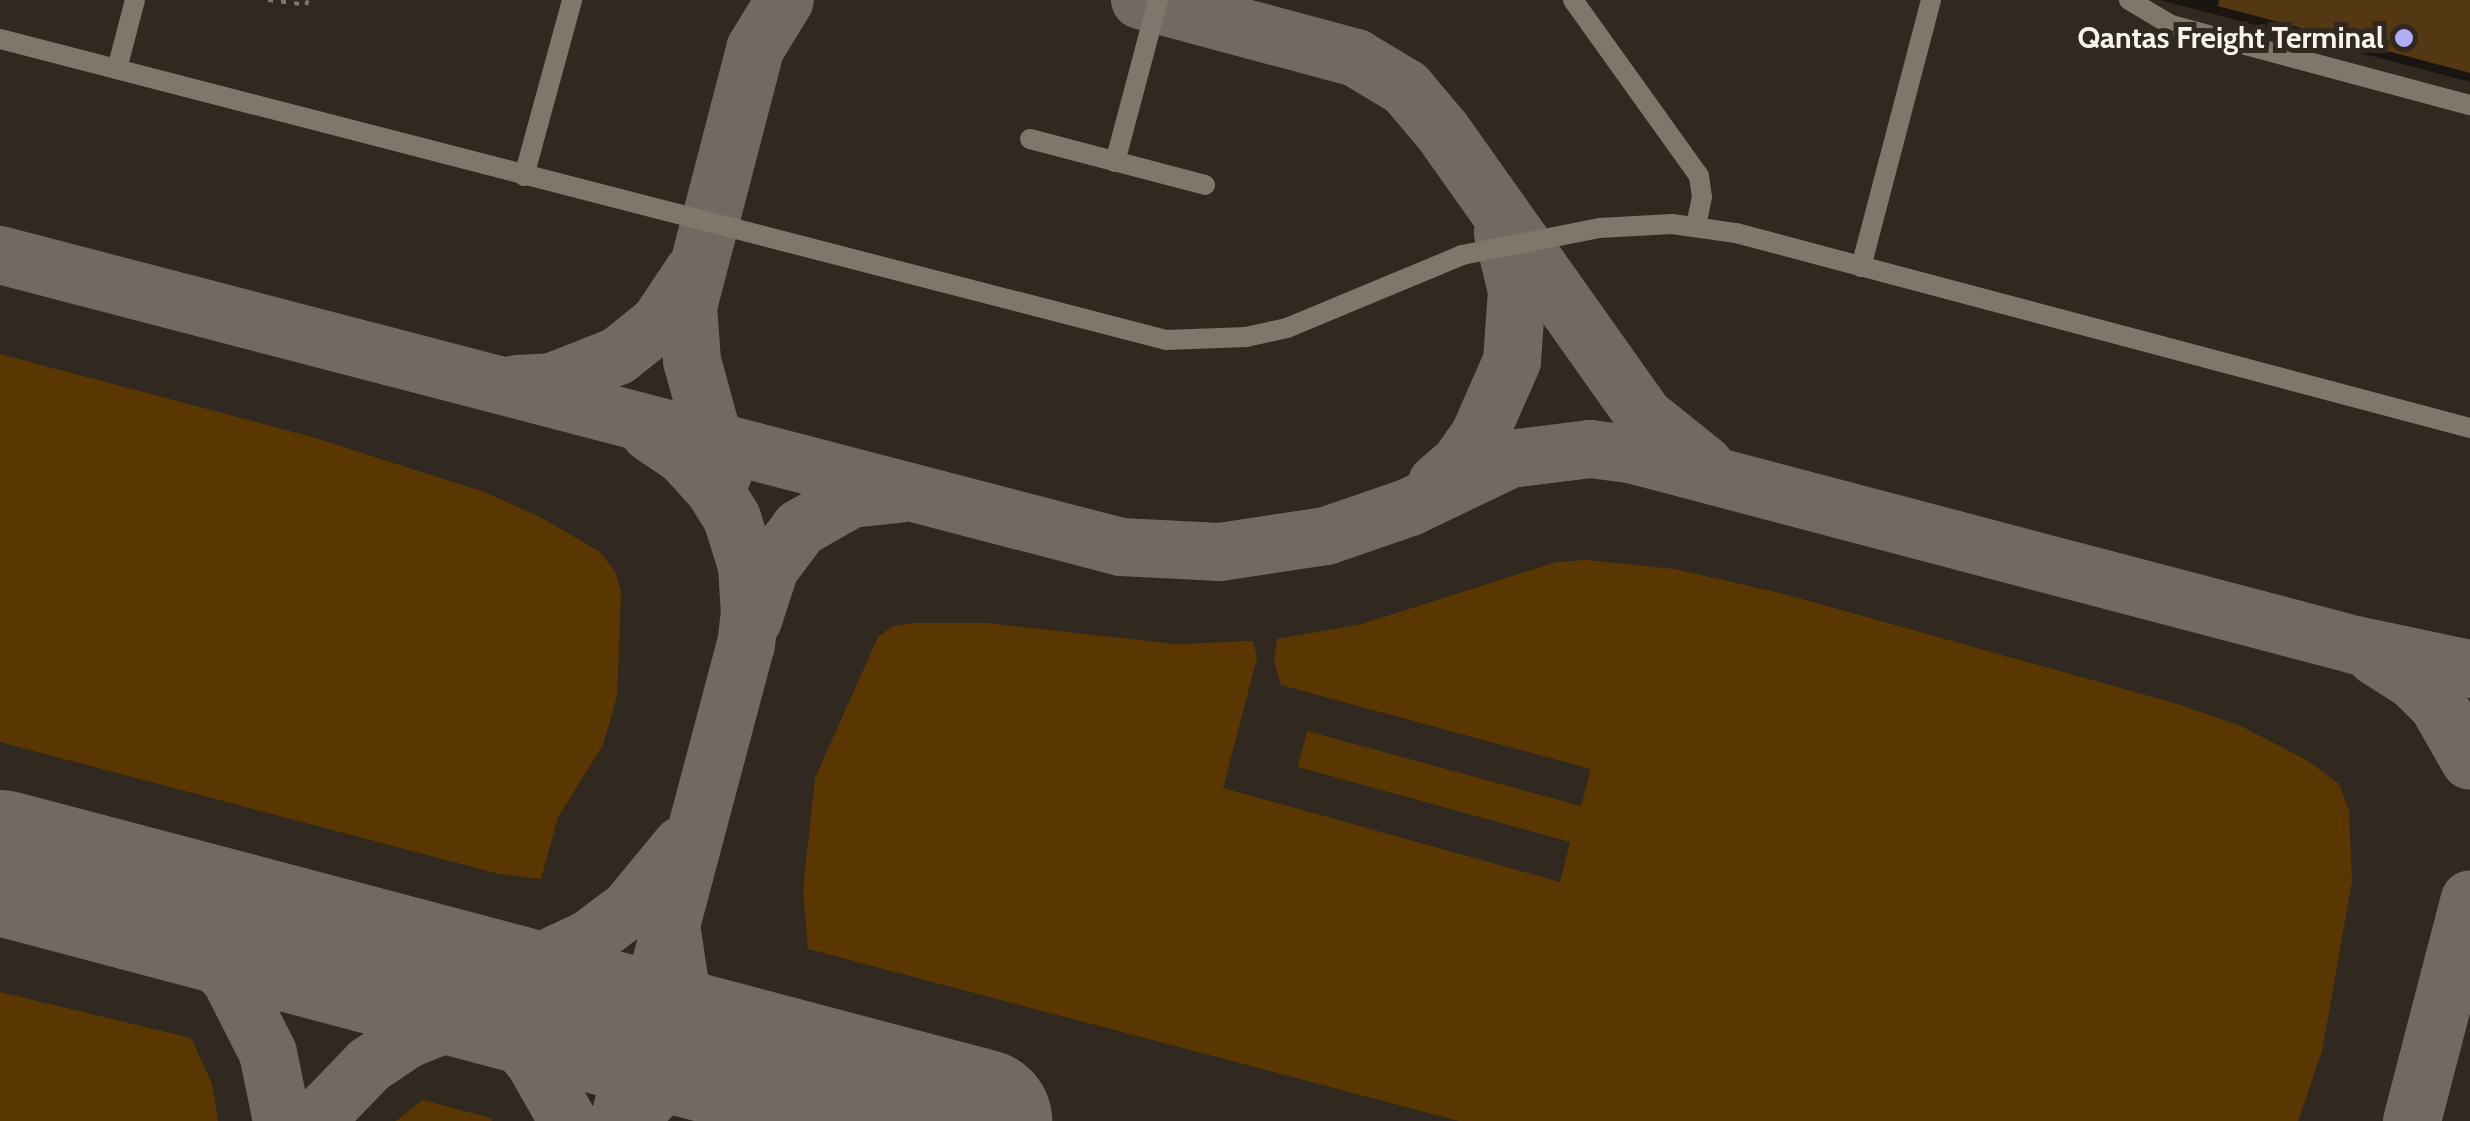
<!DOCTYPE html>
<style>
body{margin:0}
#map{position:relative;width:2470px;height:1121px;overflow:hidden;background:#31291f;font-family:Cabin,sans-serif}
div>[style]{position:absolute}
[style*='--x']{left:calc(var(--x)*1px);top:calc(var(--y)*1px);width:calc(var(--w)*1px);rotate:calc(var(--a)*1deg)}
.green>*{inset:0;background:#5a3700}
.shadow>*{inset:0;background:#0007}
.taxiway>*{height:58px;margin:-29px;padding:0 29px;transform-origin:29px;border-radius:29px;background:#726a62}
.runway>*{height:145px;margin:-72.5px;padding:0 72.5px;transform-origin:72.5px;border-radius:72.5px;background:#726a62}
.building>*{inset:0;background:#533813}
.path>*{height:4px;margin-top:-2px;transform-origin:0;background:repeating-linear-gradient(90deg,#7e776f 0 5px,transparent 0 13px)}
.minor>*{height:20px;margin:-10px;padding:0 10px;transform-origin:10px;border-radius:10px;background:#80766b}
.dots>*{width:28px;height:28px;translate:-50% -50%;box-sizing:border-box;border:5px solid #31291f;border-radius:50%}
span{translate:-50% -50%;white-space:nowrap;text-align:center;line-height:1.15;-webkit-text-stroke:10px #31291f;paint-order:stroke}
.poi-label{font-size:30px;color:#f9f3ed;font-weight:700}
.right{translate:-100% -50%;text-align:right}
</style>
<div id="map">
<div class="green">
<i style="clip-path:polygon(0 354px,312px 437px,484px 492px,540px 517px,600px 552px,616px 573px,621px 593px,617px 696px,603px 745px,558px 817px,541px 879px,499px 874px,0 742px)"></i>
<i style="clip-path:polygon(1586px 560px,1674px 569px,1784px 594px,2181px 705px,2243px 727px,2308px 761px,2339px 784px,2349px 811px,2352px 881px,2322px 1051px,2298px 1121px,1459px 1121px,808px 949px,803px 890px,815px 778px,878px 637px,893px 626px,913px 623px,987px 623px,1176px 644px,1253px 641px,1257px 658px,1223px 788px,1560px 882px,1570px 842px,1298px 767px,1307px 731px,1581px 806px,1591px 769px,1281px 685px,1274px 661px,1277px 639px,1362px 624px,1557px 562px)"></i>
<i style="clip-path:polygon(0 992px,191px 1038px,212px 1084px,218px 1121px,0 1121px)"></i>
<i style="clip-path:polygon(423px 1100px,490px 1118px,492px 1121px,396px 1121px)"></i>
</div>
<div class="shadow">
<i style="clip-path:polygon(2160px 0,2470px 0,2470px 82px)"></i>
</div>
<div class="taxiway">
<i style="--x:1140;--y:0;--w:224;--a:15"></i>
<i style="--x:1356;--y:58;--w:58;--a:31"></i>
<i style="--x:1406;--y:88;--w:57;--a:49.9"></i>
<i style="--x:1443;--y:132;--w:348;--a:54.7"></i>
<i style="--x:1644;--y:416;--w:78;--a:38.8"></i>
<i style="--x:0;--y:255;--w:1158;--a:14.6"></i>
<i style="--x:1121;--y:547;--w:99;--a:2.9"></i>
<i style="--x:1220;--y:552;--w:107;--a:-8.6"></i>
<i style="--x:1326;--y:536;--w:89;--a:-19"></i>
<i style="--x:1410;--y:507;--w:111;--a:-25.6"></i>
<i style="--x:1510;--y:459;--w:81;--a:-7.1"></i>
<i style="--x:1590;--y:449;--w:40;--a:7.1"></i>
<i style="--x:1630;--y:454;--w:750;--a:14.76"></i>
<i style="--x:2355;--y:645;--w:117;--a:11.8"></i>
<i style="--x:517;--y:384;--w:35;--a:-3"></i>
<i style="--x:552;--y:382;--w:71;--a:-21.5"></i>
<i style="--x:618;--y:356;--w:53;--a:-38.8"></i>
<i style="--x:659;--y:323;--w:61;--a:-56.3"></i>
<i style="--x:723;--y:474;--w:117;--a:-105.3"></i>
<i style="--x:692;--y:361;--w:54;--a:-94.2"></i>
<i style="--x:688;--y:307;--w:267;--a:-75.4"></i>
<i style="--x:755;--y:49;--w:57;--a:-58.5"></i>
<i style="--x:1437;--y:483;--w:30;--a:-41"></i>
<i style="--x:1460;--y:463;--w:35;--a:-55"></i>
<i style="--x:1480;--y:434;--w:80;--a:-66.3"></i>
<i style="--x:1512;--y:361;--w:70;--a:-85.9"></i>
<i style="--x:1517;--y:291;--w:60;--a:-103.6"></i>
<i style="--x:753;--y:620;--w:55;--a:-71.9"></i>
<i style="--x:770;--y:568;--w:50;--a:-53.1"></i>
<i style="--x:800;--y:528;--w:59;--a:-29.6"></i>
<i style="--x:851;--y:499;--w:47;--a:-6.1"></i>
<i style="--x:2375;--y:656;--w:46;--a:32.7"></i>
<i style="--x:2414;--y:681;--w:34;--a:45"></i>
<i style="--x:2438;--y:705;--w:64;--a:60.3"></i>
<i style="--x:0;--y:873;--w:78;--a:10.3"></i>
<i style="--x:77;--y:887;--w:113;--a:14.9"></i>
<i style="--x:148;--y:909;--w:49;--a:33.4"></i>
<i style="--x:189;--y:936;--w:59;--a:45.7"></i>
<i style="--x:230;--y:978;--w:84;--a:63.1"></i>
<i style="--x:268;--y:1053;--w:69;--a:78.4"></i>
<i style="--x:672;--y:931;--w:55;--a:81.6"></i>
<i style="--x:680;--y:985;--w:59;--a:53.9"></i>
<i style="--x:715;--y:1033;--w:37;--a:36"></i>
<i style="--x:745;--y:1055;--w:60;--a:15.4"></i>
<i style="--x:366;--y:955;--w:95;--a:13.4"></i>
<i style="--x:458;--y:977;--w:37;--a:-5"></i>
<i style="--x:495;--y:974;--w:51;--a:-15.9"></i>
<i style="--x:544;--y:960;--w:50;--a:-25"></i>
<i style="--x:589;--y:939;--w:50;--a:-36.9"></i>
<i style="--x:629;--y:909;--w:82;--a:-50.5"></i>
<i style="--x:469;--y:998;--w:48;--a:40"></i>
<i style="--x:506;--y:1029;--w:43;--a:48.8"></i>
<i style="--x:534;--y:1061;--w:69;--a:60.5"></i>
<i style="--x:315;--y:1121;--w:78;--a:-46"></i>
<i style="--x:369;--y:1065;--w:47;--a:-33.7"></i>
<i style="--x:408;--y:1039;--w:57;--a:-21.6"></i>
<i style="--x:461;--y:1018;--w:34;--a:-14"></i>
<i style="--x:494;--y:1010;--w:49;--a:0"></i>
<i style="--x:543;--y:1010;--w:114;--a:12.7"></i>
<i style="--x:619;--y:1121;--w:493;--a:-75.1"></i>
<i style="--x:746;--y:645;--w:31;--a:-83"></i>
<i style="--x:750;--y:614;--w:48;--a:-93.6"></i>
<i style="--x:747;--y:566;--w:50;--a:-107.4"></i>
<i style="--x:732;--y:518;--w:34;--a:-122"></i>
<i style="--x:714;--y:489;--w:45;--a:-132.3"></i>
<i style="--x:684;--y:456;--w:41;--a:-145.9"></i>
<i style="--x:628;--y:1121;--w:37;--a:-47"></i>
<i style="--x:653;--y:1094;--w:44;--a:-33"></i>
<i style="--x:690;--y:1070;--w:54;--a:-7.4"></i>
<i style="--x:744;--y:1063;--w:30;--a:14"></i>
<i style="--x:2412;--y:1121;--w:229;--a:-75.4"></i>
</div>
<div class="runway">
<i style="--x:0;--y:862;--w:1013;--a:14.82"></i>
</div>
<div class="building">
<i style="clip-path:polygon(2219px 0,2470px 0,2470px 73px,2218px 6px)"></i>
</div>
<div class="path">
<i style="--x:268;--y:0;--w:38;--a:7"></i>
<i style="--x:306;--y:5;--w:5;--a:-68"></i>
</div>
<div class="minor">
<i style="--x:1573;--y:0;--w:216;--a:54.4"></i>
<i style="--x:1699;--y:176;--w:21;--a:82"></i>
<i style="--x:1702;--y:197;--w:30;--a:102"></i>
<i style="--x:2129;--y:0;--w:49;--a:30.8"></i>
<i style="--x:2171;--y:25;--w:310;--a:15"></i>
<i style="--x:0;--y:39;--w:1204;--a:14.47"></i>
<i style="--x:1166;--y:340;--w:80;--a:-2.1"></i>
<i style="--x:1246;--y:337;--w:42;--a:-12.4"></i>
<i style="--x:1287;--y:328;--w:190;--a:-22.6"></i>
<i style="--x:1462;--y:255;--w:140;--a:-11.1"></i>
<i style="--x:1599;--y:228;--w:73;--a:-3.1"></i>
<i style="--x:1672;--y:224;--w:65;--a:8"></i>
<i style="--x:1736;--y:233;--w:759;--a:14.88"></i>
<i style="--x:117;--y:69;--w:71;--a:-75.4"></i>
<i style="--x:1030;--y:139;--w:181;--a:14.7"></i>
<i style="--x:1115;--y:162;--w:168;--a:-75.1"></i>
<i style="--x:524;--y:176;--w:182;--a:-74.7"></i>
<i style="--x:1861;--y:267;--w:276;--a:-75.3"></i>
</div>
<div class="dots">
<i style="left:2404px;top:38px;background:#b0aefa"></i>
</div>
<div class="poi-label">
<span class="right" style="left:2384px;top:38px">Qantas Freight Terminal</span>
</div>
</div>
